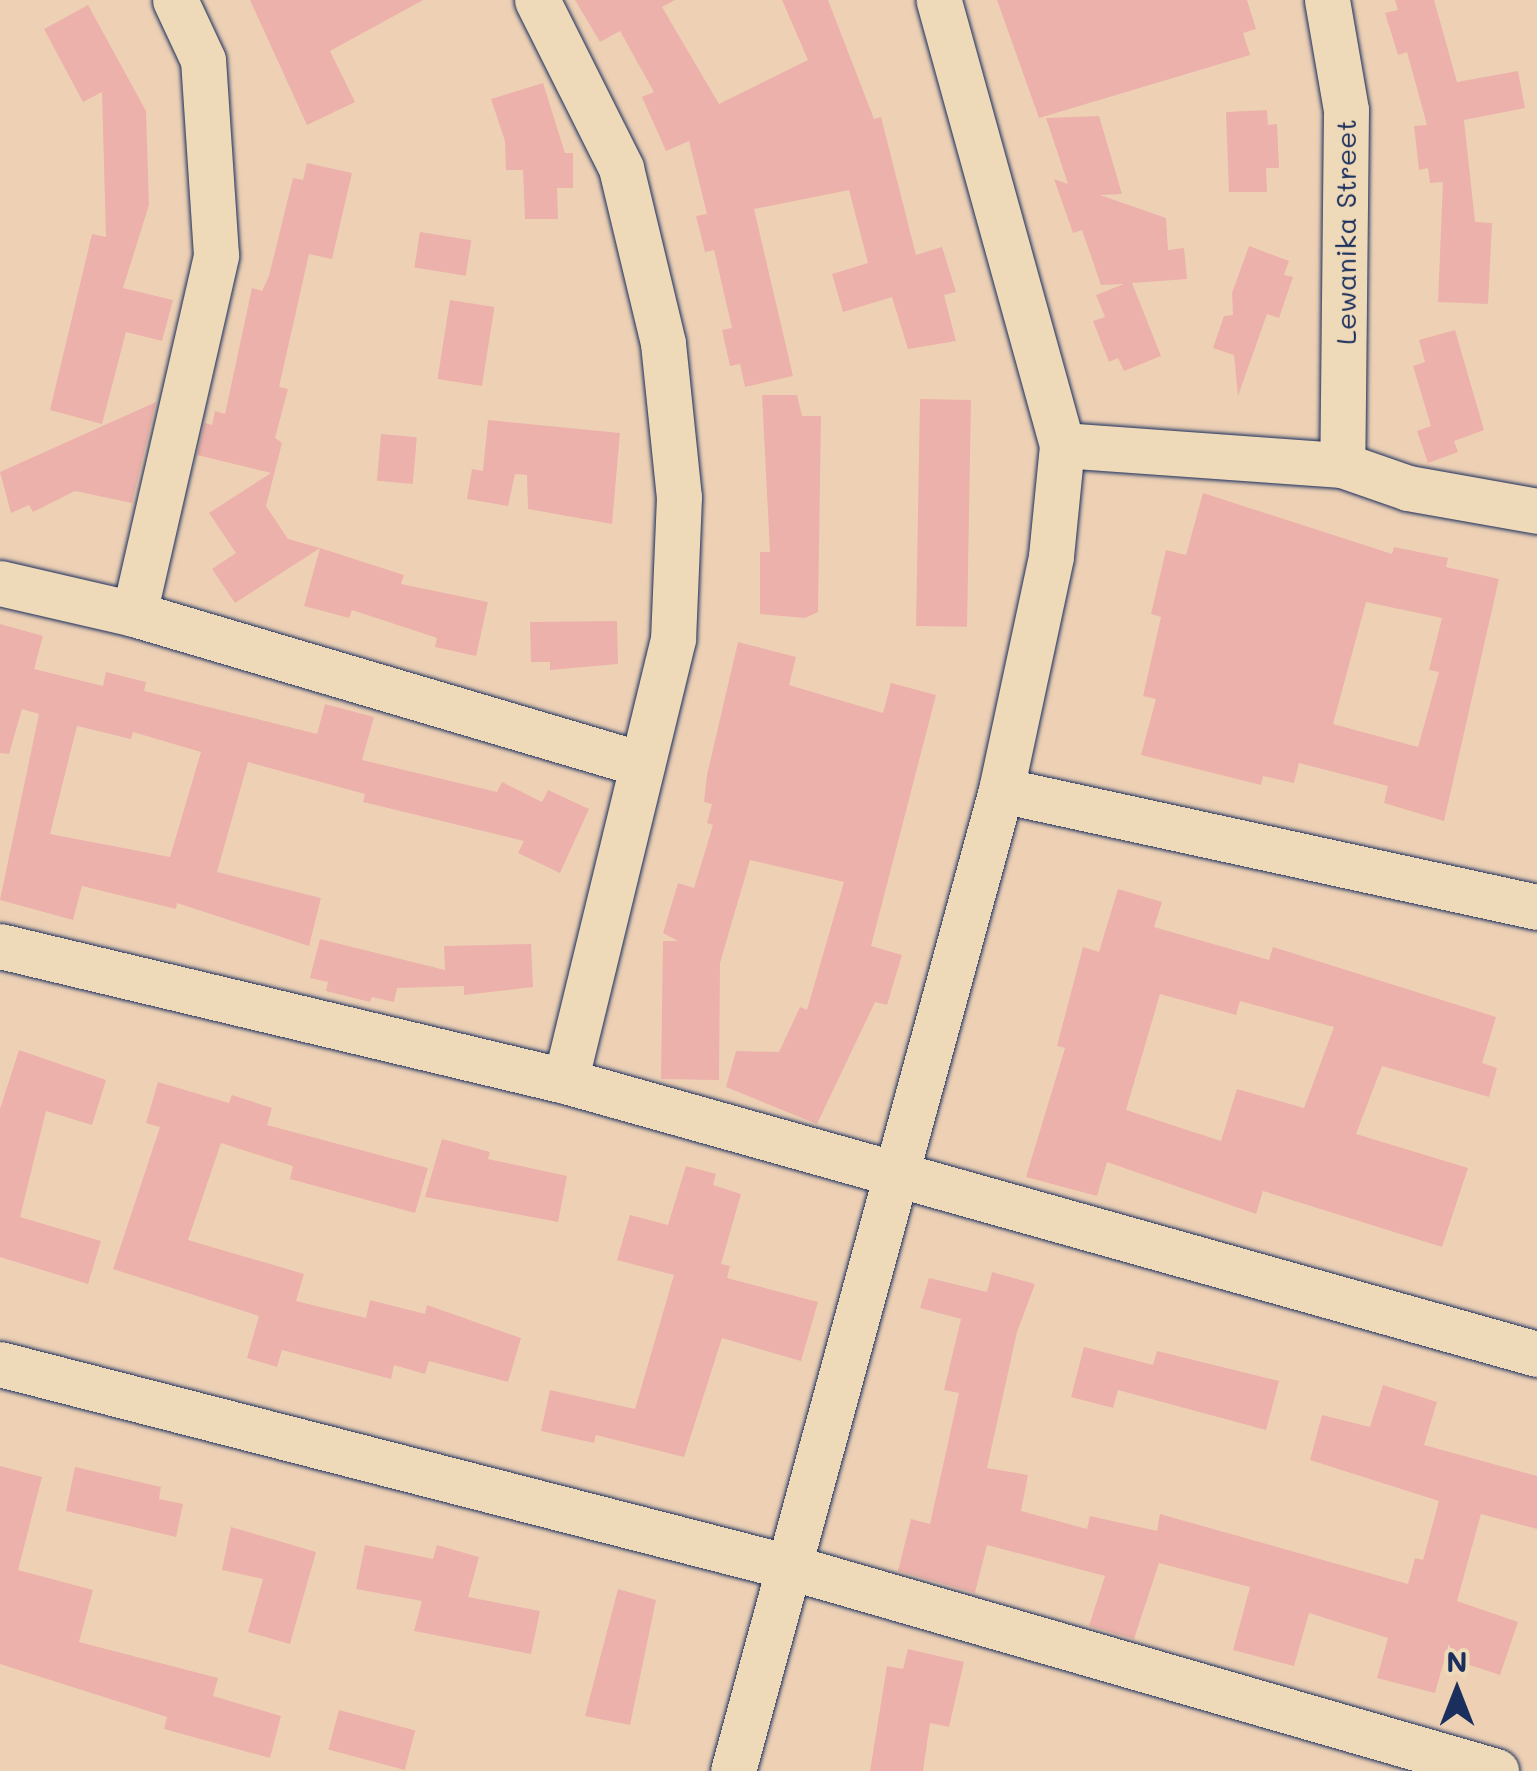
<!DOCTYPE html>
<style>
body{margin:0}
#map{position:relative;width:1537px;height:1771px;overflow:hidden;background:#eed1b5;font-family:Mali,sans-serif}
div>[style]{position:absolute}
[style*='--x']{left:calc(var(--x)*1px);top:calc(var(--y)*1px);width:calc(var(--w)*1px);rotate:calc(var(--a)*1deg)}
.building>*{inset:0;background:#ecb1aa;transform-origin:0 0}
.roads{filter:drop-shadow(0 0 2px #1b2f5e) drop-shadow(0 0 2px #1b2f5e)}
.street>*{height:45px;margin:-22.5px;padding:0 22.5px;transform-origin:22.5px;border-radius:22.5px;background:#eed9b8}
span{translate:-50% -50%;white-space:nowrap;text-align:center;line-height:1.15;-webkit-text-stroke:8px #eed9b8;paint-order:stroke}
.street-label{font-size:28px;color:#1b2f5e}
.north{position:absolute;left:1407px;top:1641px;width:100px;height:100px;-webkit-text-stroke:8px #eed9b8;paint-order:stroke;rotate:0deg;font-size:28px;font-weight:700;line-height:40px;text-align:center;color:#1b2f5e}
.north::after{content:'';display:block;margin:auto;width:35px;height:45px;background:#1b2f5e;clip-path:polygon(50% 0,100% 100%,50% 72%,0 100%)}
</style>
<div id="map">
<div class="building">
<i style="clip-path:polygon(250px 0,423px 0,330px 51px,355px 102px,307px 125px)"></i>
<i style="clip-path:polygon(575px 0,675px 0,662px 7px,719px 104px,808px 60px,782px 0,828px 0,874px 119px,881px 117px,916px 255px,942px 247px,956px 292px,944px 295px,956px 341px,908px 349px,892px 297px,843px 312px,832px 274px,868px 263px,849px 190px,754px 209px,793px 376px,745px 387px,740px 364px,730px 366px,722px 330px,732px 328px,714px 250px,705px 252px,696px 216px,707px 214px,689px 141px,666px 151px,642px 97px,654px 92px,620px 31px,600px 42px)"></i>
<i style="clip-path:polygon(997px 0,1247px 0,1256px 29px,1243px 33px,1250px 55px,1039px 118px)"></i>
<i style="clip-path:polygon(1395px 0,1434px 0,1457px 82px,1518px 71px,1525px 108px,1464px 120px,1475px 222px,1492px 223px,1488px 304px,1438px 302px,1443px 182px,1430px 183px,1428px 168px,1419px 170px,1414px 126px,1427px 125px,1407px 52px,1398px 55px,1385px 13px,1398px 10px)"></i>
<i style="clip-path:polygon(88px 5px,146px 111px,149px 205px,123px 288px,173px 300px,162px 341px,126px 332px,102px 424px,50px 410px,92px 234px,106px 237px,102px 92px,83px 102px,44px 29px)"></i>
<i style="clip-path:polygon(543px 83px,565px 153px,573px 153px,573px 188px,557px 188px,558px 219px,525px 219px,523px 170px,506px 170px,505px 141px,491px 99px)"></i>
<i style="clip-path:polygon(1267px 110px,1268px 125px,1277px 124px,1279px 168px,1266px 168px,1267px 192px,1229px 192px,1226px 112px)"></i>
<i style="clip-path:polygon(1099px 116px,1122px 194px,1100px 195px,1166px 218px,1168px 250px,1184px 248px,1187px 279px,1132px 283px,1161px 356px,1124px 371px,1118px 358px,1109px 362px,1093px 321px,1105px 317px,1096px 295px,1124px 284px,1101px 285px,1082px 230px,1073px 233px,1054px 179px,1068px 184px,1046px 118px)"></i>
<i style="clip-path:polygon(307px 163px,352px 173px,332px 259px,309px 254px,279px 387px,288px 389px,275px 438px,282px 443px,266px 506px,288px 539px,320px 548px,235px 603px,212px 569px,236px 553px,209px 513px,271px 473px,197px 455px,205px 423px,212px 425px,215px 411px,225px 414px,252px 288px,262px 291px,269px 276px,293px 178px,303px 180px)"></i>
<i style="left:420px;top:232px;width:52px;height:36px;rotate:9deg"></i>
<i style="clip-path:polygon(1249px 246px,1289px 261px,1284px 275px,1293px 277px,1279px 318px,1267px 314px,1238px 396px,1234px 355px,1213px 348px,1224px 316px,1233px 315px,1232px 293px)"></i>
<i style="left:450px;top:300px;width:45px;height:80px;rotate:9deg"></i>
<i style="clip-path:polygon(1455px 330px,1484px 430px,1454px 441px,1458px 452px,1428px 463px,1417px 431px,1431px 426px,1413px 366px,1425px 362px,1419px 340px)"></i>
<i style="clip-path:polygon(762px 395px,797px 395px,802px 416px,821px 416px,818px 612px,805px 618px,760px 614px,760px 552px,770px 552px)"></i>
<i style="left:920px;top:399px;width:51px;height:227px;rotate:1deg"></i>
<i style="clip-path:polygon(156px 402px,132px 503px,75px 491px,33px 512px,29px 505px,11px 513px,0 472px)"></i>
<i style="clip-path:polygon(488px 420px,620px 433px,612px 524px,528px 509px,527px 475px,515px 474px,508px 506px,467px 499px,472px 469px,483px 471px)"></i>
<i style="left:381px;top:434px;width:36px;height:47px;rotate:5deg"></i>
<i style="clip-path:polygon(evenodd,1203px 493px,1392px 554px,1394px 547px,1448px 558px,1446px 567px,1499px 579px,1444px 821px,1384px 803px,1388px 786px,1299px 763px,1294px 783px,1263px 776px,1261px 785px,1141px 755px,1156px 699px,1143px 696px,1161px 617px,1151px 614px,1166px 550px,1186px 555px,1203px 493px,1366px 602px,1442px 618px,1429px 670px,1439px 672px,1418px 747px,1333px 724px,1366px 602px)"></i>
<i style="clip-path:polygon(320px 548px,404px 575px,401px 584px,488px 602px,476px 656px,435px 647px,437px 638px,352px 610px,349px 618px,304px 606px)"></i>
<i style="clip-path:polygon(617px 621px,618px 664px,550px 670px,550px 662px,531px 662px,530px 622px)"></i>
<i style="clip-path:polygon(evenodd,0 624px,43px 636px,34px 669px,103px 686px,106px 672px,146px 682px,144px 691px,317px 734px,325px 704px,374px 717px,362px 760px,497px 792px,502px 782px,542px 802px,548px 790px,589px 809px,560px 873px,518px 853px,524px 841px,363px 802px,365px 794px,248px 762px,217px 872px,321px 898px,309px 946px,177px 903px,176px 909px,82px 886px,73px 920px,0 900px,39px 714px,22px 709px,9px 754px,0 753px,0 624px,77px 726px,131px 739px,133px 732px,201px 752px,170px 857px,50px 834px,77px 726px)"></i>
<i style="clip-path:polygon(738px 642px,796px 657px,789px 685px,883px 713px,891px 683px,936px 695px,871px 946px,902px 955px,887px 1005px,875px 1002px,817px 1124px,726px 1087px,736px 1051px,779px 1052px,800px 1007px,807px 1010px,844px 882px,750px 860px,720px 963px,719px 1080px,661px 1079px,663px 941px,678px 941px,663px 933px,678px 883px,694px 888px,713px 825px,707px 823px,712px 804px,704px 802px,707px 775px)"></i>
<i style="clip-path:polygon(evenodd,1118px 889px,1162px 902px,1154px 927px,1269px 960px,1273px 947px,1496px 1017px,1482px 1063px,1497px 1068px,1489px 1097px,1382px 1066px,1356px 1134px,1468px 1168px,1442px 1247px,1263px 1191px,1256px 1214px,1107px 1162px,1097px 1196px,1026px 1177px,1065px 1048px,1057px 1046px,1083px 947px,1099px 952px,1118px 889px,1160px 994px,1236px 1015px,1240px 1001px,1334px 1027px,1304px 1108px,1237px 1089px,1221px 1141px,1126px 1110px,1160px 994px)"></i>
<i style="clip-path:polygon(320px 939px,445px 970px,444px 946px,531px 944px,533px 987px,464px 995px,464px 986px,397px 988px,394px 1002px,372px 997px,370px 1002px,326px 991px,328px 982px,310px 978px)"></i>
<i style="clip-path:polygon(19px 1050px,106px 1080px,92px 1125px,46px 1111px,20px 1217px,101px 1241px,88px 1284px,0 1257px,0 1109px)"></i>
<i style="clip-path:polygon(158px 1082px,229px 1103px,232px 1095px,272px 1108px,267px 1125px,428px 1168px,415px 1213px,290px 1179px,293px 1166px,221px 1143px,188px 1240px,304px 1274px,296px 1301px,366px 1318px,370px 1300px,425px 1314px,427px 1305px,521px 1338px,508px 1382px,429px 1361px,425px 1374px,394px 1365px,391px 1379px,282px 1350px,277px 1367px,247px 1358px,259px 1316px,113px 1269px,160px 1127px,146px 1123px)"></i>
<i style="clip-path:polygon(442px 1139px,490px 1152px,488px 1159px,567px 1176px,558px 1222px,425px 1197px)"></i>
<i style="clip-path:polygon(686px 1166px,716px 1174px,713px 1185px,741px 1194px,721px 1264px,730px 1266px,727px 1278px,818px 1302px,801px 1361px,722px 1338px,684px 1457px,596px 1435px,594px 1443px,541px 1431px,550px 1390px,635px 1409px,674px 1275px,617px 1260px,630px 1215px,668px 1225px)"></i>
<i style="clip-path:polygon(992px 1272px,1035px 1284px,1017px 1332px,987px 1468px,1028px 1475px,1021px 1511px,1087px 1529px,1090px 1516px,1157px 1531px,1160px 1514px,1408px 1584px,1415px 1558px,1423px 1560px,1439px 1501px,1310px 1460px,1322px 1415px,1370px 1427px,1383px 1385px,1437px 1402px,1424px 1445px,1537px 1476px,1537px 1529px,1481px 1514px,1457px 1601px,1518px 1622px,1500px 1675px,1445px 1657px,1435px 1693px,1377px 1678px,1388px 1638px,1309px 1613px,1294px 1666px,1233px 1650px,1250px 1587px,1159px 1563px,1134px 1639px,1089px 1626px,1105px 1576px,987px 1545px,975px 1593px,898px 1571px,911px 1519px,930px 1524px,959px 1393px,944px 1390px,961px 1319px,920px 1308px,929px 1278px,987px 1292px)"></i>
<i style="clip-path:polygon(1084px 1347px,1153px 1365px,1157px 1351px,1279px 1381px,1266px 1430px,1118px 1390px,1113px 1408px,1071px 1397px)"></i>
<i style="clip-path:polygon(0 1466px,42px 1477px,18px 1570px,93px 1590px,79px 1642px,218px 1678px,213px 1696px,281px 1716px,270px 1758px,164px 1729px,167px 1717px,0 1664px)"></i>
<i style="clip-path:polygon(75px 1467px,161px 1487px,159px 1499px,183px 1504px,176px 1537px,66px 1511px)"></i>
<i style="clip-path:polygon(231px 1527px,316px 1552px,290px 1644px,248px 1632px,263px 1579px,222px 1570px)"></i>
<i style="clip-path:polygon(365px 1545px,433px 1559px,437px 1545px,479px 1557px,468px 1597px,540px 1611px,531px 1654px,414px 1631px,422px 1601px,356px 1589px)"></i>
<i style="clip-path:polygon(618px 1589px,656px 1600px,630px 1725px,585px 1716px)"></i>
<i style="clip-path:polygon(908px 1649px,964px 1662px,949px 1727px,930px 1723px,923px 1771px,870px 1771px,887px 1666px,903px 1669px)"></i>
<i style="left:339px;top:1710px;width:79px;height:41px;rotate:15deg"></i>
</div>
<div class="roads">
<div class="street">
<i style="--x:537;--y:0;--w:188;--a:63.4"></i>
<i style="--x:621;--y:168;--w:180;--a:76.5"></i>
<i style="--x:663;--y:343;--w:155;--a:84.1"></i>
<i style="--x:679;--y:497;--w:142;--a:92.4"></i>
<i style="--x:673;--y:639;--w:455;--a:103.7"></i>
<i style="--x:1327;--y:0;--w:112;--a:80.2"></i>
<i style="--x:1346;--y:110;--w:355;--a:90.6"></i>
<i style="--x:1062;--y:445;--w:281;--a:4.1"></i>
<i style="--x:1342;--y:465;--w:70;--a:19.2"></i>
<i style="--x:1408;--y:488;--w:131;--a:10.1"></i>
<i style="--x:0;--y:583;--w:138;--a:13"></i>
<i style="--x:134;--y:614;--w:529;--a:16.48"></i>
<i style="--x:134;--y:614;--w:368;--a:-77.1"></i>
<i style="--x:216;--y:255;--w:195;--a:-93.8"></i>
<i style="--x:203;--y:60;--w:66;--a:-115"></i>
<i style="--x:1001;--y:790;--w:549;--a:12.31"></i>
<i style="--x:0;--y:946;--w:581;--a:13.44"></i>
<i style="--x:565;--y:1081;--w:1010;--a:15.69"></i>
<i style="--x:0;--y:1364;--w:819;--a:14.43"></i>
<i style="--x:793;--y:1568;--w:732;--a:16.11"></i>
<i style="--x:733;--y:1771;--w:1017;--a:-74.72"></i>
<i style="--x:1001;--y:790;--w:239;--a:-77.9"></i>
<i style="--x:1051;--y:556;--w:112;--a:-84.3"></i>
<i style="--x:1062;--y:445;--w:462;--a:-105.5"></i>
</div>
</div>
<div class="street-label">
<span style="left:1345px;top:232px;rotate:-90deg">Lewanika Street</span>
</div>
<div class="north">N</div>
</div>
